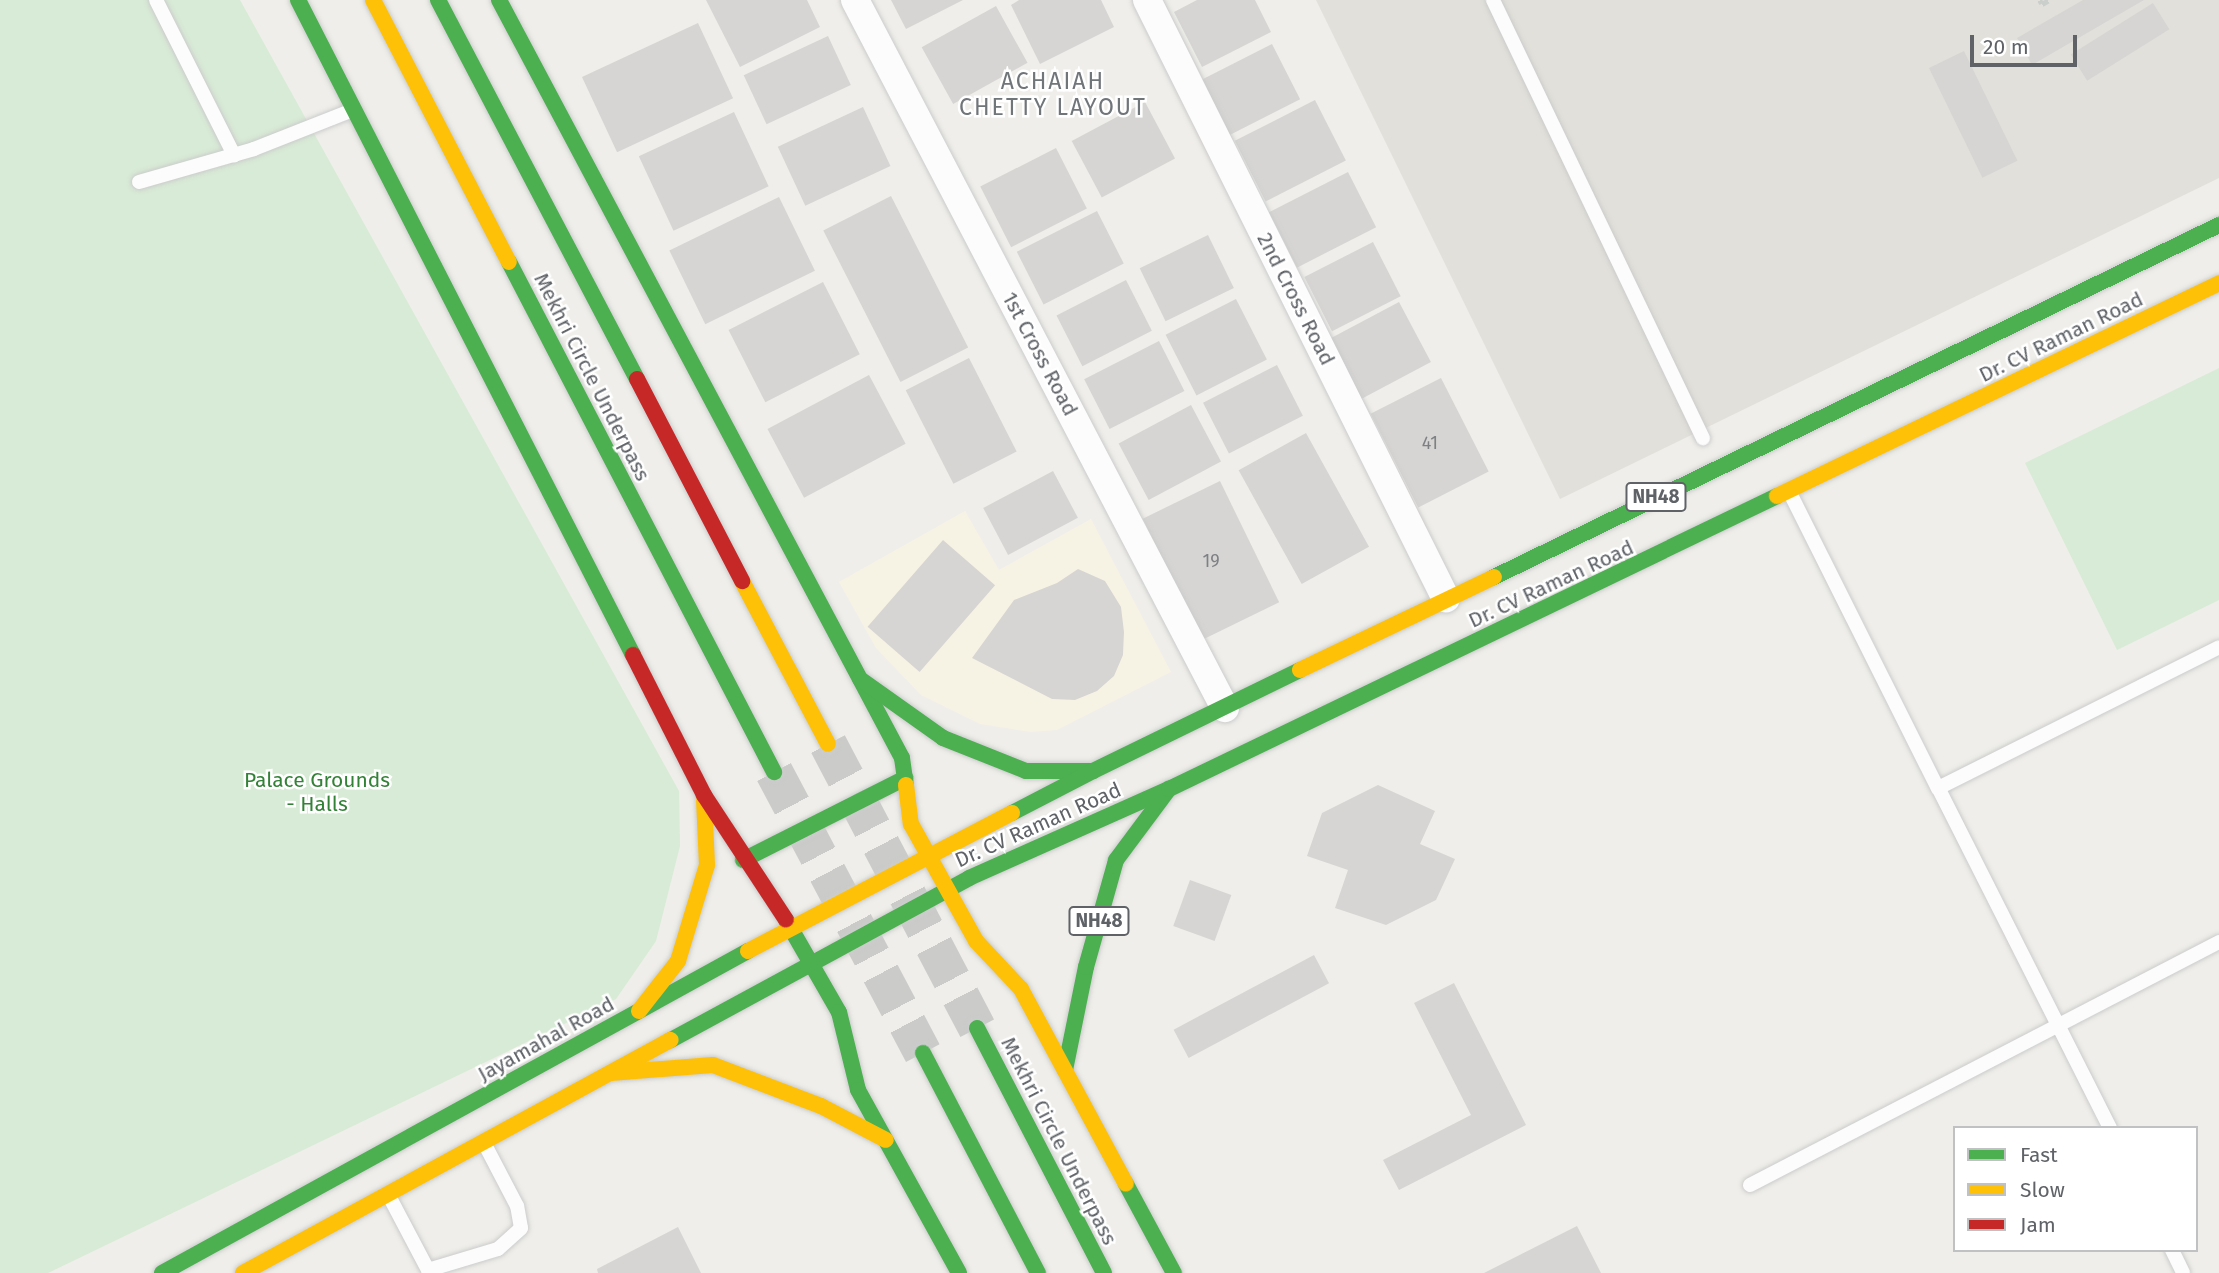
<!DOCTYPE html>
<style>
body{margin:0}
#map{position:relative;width:2219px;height:1273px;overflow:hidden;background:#efeeea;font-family:"Fira Sans",sans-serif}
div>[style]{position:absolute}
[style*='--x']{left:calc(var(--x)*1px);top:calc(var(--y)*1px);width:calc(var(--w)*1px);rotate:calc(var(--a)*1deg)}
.commercial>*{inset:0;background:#f7f3e4}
.education>*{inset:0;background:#e2e0da}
.green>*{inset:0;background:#d8ebd6}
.building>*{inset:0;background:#d6d5d3;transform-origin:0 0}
.highway-tunnel>*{height:38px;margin-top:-19px;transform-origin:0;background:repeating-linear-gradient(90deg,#cbcbca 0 38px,transparent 0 57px)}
.path>*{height:4.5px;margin-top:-2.25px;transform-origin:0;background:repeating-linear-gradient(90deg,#cacfcc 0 7px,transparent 0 10.5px)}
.roads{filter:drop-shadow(0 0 2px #cbcccc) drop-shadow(0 0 2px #cbcccc)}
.lane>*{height:14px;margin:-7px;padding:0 7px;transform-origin:7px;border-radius:7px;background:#fdfcfc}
.street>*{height:28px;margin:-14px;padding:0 14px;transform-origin:14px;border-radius:14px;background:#fdfcfc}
.fast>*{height:16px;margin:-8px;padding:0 8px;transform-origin:8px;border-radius:8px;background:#4caf50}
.slow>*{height:16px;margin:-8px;padding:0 8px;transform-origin:8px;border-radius:8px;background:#ffc107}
.jam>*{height:16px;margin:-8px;padding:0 8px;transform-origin:8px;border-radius:8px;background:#c62828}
span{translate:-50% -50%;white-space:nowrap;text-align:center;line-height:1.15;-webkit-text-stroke:5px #fff;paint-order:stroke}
.number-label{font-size:18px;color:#7e8184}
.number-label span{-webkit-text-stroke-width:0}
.shield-label span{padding:2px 5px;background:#fff;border:2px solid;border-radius:5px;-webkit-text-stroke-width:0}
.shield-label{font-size:19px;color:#5f6368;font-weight:700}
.street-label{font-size:21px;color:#5f6368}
.park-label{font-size:21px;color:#348238}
.neighbourhood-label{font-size:23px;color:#70757a;letter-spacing:2px}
.legend{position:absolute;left:1953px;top:1126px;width:245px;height:126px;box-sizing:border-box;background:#fff;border:2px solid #bfc1c3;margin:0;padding:9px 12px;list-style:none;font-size:21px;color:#5f6368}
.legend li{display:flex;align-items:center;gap:14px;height:35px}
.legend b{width:35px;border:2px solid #bfc1c3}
.scale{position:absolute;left:1970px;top:35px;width:107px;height:32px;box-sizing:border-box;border:4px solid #5f6368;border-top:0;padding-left:9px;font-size:21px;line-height:24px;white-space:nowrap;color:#5f6368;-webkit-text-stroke:5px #fff;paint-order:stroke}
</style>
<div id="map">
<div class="commercial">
<i style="clip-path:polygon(965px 511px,999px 570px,1091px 519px,1171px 672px,1057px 730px,1031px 732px,980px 724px,921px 695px,876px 648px,839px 582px)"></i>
</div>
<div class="education">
<i style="clip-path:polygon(1316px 0,2219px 0,2219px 178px,1560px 499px)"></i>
</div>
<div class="green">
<i style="clip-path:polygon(0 0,240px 0,679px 791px,680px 846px,656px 941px,616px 999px,48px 1273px,0 1273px)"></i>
<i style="clip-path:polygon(2219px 368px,2219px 600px,2117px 650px,2025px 463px)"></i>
</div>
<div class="building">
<i style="clip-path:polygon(706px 0,807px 0,820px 27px,740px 67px)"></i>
<i style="clip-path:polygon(891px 0,963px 0,906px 29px)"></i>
<i style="clip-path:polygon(1019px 0,1101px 0,1114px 27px,1040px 64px,1011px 5px)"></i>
<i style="clip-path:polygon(1197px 0,1255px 0,1271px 32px,1202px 67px,1174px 12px)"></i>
<i style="clip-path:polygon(2083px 0,2144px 0,2032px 65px,2017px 38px)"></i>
<i style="left:2153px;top:3px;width:31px;height:97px;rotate:58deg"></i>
<i style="left:996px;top:6px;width:65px;height:85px;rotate:61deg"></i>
<i style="left:698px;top:23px;width:83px;height:128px;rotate:65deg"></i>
<i style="left:828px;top:36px;width:54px;height:93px;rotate:65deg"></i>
<i style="left:1272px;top:44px;width:62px;height:79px;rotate:63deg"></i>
<i style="left:1964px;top:51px;width:122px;height:39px;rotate:64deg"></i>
<i style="left:1315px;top:100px;width:68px;height:90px;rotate:63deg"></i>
<i style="left:1145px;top:102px;width:64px;height:83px;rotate:62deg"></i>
<i style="left:863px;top:107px;width:65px;height:94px;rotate:65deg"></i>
<i style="left:734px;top:112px;width:82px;height:105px;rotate:65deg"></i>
<i style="left:1056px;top:148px;width:68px;height:85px;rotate:63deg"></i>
<i style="left:1348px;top:172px;width:62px;height:89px;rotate:63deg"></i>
<i style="left:891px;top:196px;width:170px;height:76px;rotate:63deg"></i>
<i style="left:779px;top:197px;width:82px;height:122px;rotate:64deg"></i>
<i style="left:1097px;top:211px;width:59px;height:90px;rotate:63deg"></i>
<i style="left:1208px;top:235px;width:59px;height:76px;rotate:64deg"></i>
<i style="left:1373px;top:242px;width:61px;height:77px;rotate:63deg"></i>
<i style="left:1126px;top:280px;width:57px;height:78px;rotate:63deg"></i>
<i style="left:823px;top:282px;width:81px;height:106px;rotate:63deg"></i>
<i style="left:1236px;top:299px;width:68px;height:79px;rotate:63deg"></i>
<i style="left:1399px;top:302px;width:68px;height:80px;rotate:62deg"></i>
<i style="left:1159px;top:341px;width:56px;height:84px;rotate:63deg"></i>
<i style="left:969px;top:358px;width:105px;height:71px;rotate:63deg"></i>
<i style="left:1277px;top:365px;width:57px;height:83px;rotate:63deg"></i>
<i style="left:869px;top:375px;width:78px;height:115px;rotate:62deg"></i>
<i style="left:1441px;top:378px;width:105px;height:79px;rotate:63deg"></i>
<i style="left:1191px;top:405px;width:64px;height:82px;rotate:62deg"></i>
<i style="left:1306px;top:433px;width:130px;height:77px;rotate:61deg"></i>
<i style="left:1053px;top:471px;width:53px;height:79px;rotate:62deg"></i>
<i style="left:1220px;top:481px;width:135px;height:86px;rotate:64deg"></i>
<i style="left:943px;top:540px;width:69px;height:115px;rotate:41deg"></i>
<i style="clip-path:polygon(1078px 569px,1105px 581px,1121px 607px,1124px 632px,1123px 655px,1114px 676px,1097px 691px,1075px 700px,1052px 699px,972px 658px,1014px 600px,1057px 583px)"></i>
<i style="clip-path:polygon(1378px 785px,1435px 811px,1420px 844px,1455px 859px,1436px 900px,1386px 925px,1335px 908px,1348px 870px,1307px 856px,1322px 813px)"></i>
<i style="left:1190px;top:880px;width:44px;height:49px;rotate:20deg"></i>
<i style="left:1314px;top:955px;width:32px;height:159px;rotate:62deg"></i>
<i style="clip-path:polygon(1454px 983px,1526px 1125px,1399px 1190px,1383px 1160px,1471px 1115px,1414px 1003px)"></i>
<i style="clip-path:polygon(1577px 1226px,1601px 1273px,1484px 1273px)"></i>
<i style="clip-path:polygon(678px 1227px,701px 1273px,598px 1273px,597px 1269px)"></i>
</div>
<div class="highway-tunnel">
<i style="--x:828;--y:744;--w:321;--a:62.3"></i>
<i style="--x:774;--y:772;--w:318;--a:62.1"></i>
</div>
<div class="path">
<i style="--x:2040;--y:0;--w:4;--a:63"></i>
<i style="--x:2042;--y:4;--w:8;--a:-30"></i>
</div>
<div class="roads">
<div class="lane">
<i style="--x:156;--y:0;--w:174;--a:63.3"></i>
<i style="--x:1493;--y:0;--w:486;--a:64.4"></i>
<i style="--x:139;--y:182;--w:120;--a:-16"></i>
<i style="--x:254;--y:149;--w:106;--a:-21.5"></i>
<i style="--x:1790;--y:493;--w:330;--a:63.4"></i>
<i style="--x:2110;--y:1128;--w:381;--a:-116.8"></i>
<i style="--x:1938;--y:788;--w:314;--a:-26.6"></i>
<i style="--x:1750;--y:1185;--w:528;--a:-27.39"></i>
<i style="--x:389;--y:1196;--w:84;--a:62.2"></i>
<i style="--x:428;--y:1270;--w:73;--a:-16.7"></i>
<i style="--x:498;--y:1249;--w:31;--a:-42"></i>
<i style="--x:521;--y:1228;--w:22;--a:-100"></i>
<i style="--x:517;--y:1206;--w:71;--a:-117.6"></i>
<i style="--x:2172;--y:1250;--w:25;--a:64"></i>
</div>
<div class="street">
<i style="--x:855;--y:0;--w:799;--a:62.41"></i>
<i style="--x:1147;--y:0;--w:669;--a:63.47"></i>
</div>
<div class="fast">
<i style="--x:298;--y:0;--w:736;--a:62.91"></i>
<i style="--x:438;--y:0;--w:428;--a:62.3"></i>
<i style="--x:499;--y:0;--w:858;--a:62"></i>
<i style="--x:902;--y:758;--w:27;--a:82"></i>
<i style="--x:509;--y:262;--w:575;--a:62.54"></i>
<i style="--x:1494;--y:577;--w:806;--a:-25.9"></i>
<i style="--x:860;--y:679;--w:102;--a:35.4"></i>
<i style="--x:943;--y:738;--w:89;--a:21.7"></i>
<i style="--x:1026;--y:771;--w:67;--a:0"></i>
<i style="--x:1093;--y:771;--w:230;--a:-26"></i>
<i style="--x:1012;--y:813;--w:91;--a:-27.4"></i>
<i style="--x:743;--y:860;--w:182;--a:-26.8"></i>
<i style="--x:786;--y:920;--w:106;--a:60.1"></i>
<i style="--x:839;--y:1012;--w:80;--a:76.3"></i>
<i style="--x:858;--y:1090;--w:209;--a:61.1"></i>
<i style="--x:977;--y:1028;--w:276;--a:62.6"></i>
<i style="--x:671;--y:1040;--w:339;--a:-28.5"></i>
<i style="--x:969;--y:878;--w:219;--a:-24"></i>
<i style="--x:923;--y:1053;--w:248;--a:62.4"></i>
<i style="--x:1065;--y:1070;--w:105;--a:-78.5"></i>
<i style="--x:1086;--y:967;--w:111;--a:-74.3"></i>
<i style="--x:1116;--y:860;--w:89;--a:-53.3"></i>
<i style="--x:1169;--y:789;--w:675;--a:-25.73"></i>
<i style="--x:1126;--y:1184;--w:101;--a:61.7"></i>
<i style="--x:162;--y:1273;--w:669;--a:-28.79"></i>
</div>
<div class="slow">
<i style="--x:373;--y:0;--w:295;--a:62.6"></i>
<i style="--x:1777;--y:496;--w:491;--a:-25.7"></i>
<i style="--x:742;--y:581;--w:184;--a:62.2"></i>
<i style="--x:1300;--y:670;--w:215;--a:-25.6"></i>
<i style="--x:906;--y:785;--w:39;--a:83"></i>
<i style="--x:911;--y:824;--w:134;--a:60.9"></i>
<i style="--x:976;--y:941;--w:66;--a:46.8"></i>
<i style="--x:1021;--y:989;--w:221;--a:61.7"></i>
<i style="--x:748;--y:951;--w:298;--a:-27.6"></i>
<i style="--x:639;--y:1011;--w:63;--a:-52"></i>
<i style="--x:678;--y:961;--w:100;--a:-73.2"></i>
<i style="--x:707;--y:865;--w:65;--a:-92.6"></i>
<i style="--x:611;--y:1073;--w:102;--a:-4.5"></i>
<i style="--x:713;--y:1065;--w:116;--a:20.8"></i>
<i style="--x:821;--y:1106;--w:73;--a:27.6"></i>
<i style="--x:243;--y:1273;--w:487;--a:-28.6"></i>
</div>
<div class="jam">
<i style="--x:637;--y:379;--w:228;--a:62.5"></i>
<i style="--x:633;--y:655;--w:157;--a:63.1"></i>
<i style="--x:704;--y:795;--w:149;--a:56.7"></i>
</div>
</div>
<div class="number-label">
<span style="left:1430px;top:443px">41</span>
<span style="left:1211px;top:561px">19</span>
</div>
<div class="shield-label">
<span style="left:1656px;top:497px">NH48</span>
<span style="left:1099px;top:921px">NH48</span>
</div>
<div class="street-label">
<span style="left:1296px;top:299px;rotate:63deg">2nd Cross Road</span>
<span style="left:2061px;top:337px;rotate:-26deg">Dr. CV Raman Road</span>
<span style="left:1040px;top:354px;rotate:62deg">1st Cross Road</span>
<span style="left:592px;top:377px;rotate:63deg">Mekhri Circle Underpass</span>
<span style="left:1551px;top:584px;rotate:-25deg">Dr. CV Raman Road</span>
<span style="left:1038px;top:825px;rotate:-24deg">Dr. CV Raman Road</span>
<span style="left:546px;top:1039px;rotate:-29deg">Jayamahal Road</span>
<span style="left:1059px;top:1141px;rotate:63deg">Mekhri Circle Underpass</span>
</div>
<div class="park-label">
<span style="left:317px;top:792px">Palace Grounds<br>- Halls</span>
</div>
<div class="neighbourhood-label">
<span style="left:1053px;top:94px">ACHAIAH<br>CHETTY LAYOUT</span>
</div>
<ul class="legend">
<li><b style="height:9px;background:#4caf50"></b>Fast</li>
<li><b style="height:9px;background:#ffc107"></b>Slow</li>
<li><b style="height:9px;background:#c62828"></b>Jam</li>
</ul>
<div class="scale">20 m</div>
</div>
